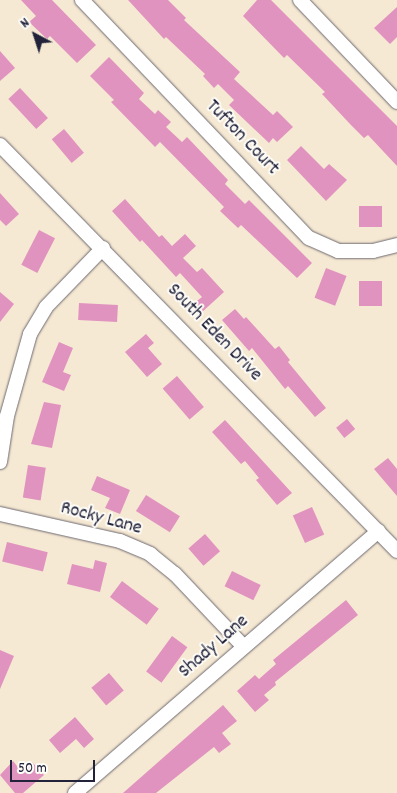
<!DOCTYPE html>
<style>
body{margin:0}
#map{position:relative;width:397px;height:793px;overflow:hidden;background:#f6e9d3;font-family:Dekko,sans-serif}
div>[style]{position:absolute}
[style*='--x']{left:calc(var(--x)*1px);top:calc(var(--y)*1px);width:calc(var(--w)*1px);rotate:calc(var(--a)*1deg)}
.building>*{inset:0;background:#e193bf;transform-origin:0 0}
.roads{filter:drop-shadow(0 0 1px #6c6870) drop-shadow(0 0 1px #6c6870)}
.minor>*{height:14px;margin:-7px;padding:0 7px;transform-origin:7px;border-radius:7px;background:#fff}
span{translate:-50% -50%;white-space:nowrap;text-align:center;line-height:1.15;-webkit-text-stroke:4px #fdfcf7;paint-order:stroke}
.street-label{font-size:20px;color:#22223b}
.north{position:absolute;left:10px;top:10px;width:50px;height:50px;-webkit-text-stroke:4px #fdfcf7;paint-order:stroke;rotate:320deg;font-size:14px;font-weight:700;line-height:20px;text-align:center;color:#22223b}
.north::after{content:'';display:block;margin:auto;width:18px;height:22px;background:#22223b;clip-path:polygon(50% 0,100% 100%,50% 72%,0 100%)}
.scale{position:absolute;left:10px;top:760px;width:85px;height:22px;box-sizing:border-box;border:2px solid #22223b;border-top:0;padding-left:6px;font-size:15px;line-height:18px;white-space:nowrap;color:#22223b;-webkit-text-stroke:4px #fdfcf7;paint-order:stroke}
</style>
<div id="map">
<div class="building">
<i style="clip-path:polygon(21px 0,52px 0,96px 45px,77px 63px,50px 36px,47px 39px,29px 22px,36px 16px)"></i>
<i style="clip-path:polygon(128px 0,168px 0,186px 18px,184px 20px,240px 72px,234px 79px,273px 115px,277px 111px,293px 127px,277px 142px,273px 138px,269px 143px,229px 105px,234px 100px,218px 84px,214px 88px,203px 76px,205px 74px,166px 37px,164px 39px)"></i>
<i style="clip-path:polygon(257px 0,271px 0,397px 126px,397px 166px,368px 135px,364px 138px,350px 124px,322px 94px,325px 92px,287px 55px,284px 58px,243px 16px)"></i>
<i style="clip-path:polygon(397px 7px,397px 37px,390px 44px,374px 28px)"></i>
<i style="clip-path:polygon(0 51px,15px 68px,0 81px)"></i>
<i style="clip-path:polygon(109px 57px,144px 93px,139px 99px,155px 114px,158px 110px,171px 122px,166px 127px,182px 142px,187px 137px,228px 180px,225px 184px,245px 204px,249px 200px,312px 263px,297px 278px,241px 225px,238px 228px,220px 211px,224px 207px,160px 142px,155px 147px,111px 102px,114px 100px,90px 76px)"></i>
<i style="left:20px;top:88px;width:41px;height:16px;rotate:47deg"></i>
<i style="left:64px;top:129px;width:31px;height:16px;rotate:50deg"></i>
<i style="clip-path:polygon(301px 146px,324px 169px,329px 164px,347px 180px,326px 201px,287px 160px)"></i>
<i style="clip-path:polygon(0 193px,19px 214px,6px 226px,0 220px)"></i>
<i style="clip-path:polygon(125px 199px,159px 237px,162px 235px,172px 246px,185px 234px,196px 246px,183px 258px,197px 272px,202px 268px,224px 292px,201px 313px,193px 304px,202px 297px,180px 273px,176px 277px,142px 240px,140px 242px,112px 211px)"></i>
<i style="left:359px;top:206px;width:23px;height:21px"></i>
<i style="left:39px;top:230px;width:18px;height:39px;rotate:27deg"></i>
<i style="left:326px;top:268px;width:22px;height:32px;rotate:21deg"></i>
<i style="left:359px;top:281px;width:23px;height:25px"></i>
<i style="clip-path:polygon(0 292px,14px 304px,0 322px)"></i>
<i style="left:79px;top:303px;width:39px;height:17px;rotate:3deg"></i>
<i style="clip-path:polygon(235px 309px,244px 319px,246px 317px,275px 349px,279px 346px,290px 360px,288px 362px,326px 408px,315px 417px,288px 386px,285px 389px,252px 348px,249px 351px,222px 320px)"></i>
<i style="clip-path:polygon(146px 334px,154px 343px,148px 348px,162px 364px,147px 377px,125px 352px)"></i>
<i style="clip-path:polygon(59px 342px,73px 348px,63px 372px,71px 375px,64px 391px,42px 382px)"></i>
<i style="left:177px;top:376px;width:41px;height:19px;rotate:49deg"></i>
<i style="clip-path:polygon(44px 402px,61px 405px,52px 448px,31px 444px)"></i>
<i style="left:347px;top:419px;width:13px;height:14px;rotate:51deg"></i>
<i style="clip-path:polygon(225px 420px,292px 493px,277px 505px,256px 480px,259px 478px,245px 461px,241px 464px,212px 432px)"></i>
<i style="clip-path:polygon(388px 458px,397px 469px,397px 496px,374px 469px)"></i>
<i style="left:28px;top:465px;width:18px;height:33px;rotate:9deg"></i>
<i style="clip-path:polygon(97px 476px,130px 490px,120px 514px,105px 508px,110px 498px,91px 490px)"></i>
<i style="left:146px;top:495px;width:40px;height:19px;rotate:32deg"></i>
<i style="left:312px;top:507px;width:30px;height:21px;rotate:66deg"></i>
<i style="left:205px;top:534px;width:23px;height:22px;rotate:49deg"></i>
<i style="left:7px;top:542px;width:42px;height:20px;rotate:14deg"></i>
<i style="clip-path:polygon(95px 560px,107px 563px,100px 592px,67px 584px,72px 564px,93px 569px)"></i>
<i style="left:232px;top:571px;width:32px;height:17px;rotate:26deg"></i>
<i style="left:122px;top:581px;width:46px;height:20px;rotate:37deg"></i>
<i style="clip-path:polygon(346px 600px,358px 615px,275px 682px,276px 685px,264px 695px,269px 700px,255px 712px,237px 691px,255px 675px,259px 679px,276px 664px,273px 660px)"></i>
<i style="left:172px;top:636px;width:19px;height:44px;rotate:36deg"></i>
<i style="clip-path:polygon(0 650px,14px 656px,0 689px)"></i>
<i style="left:109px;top:673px;width:23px;height:23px;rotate:50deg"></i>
<i style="clip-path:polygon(223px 705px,237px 721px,222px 733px,231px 744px,219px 753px,214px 747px,156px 793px,123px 793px)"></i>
<i style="clip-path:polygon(75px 717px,94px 739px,84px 748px,76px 739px,60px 753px,49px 740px)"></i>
<i style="clip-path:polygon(13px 761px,21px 771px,32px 762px,44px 775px,23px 793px,15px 793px,0 775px)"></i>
</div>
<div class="roads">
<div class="minor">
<i style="--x:82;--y:0;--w:329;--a:46.4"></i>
<i style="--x:309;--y:238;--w:32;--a:24"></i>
<i style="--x:338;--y:251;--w:35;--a:0"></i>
<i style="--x:373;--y:251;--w:25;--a:-14"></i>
<i style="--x:300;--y:0;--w:141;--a:46.4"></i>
<i style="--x:0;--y:145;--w:568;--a:45.64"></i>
<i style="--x:0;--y:462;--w:47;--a:-81.3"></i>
<i style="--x:7;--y:416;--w:85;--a:-74.3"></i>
<i style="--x:30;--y:334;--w:31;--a:-59"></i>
<i style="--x:46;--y:307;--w:82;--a:-46"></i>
<i style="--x:0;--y:514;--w:123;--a:12.7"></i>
<i style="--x:120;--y:541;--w:33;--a:23"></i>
<i style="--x:150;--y:554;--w:32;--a:39"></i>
<i style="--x:175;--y:574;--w:100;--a:46.6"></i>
<i style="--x:75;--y:793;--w:401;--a:-40.8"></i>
</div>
</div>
<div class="street-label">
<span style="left:242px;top:138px;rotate:46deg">Tufton Court</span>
<span style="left:214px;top:333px;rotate:46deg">South Eden Drive</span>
<span style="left:101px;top:519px;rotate:15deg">Rocky Lane</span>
<span style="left:214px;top:647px;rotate:-41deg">Shady Lane</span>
</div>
<div class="north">N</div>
<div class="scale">50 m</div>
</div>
